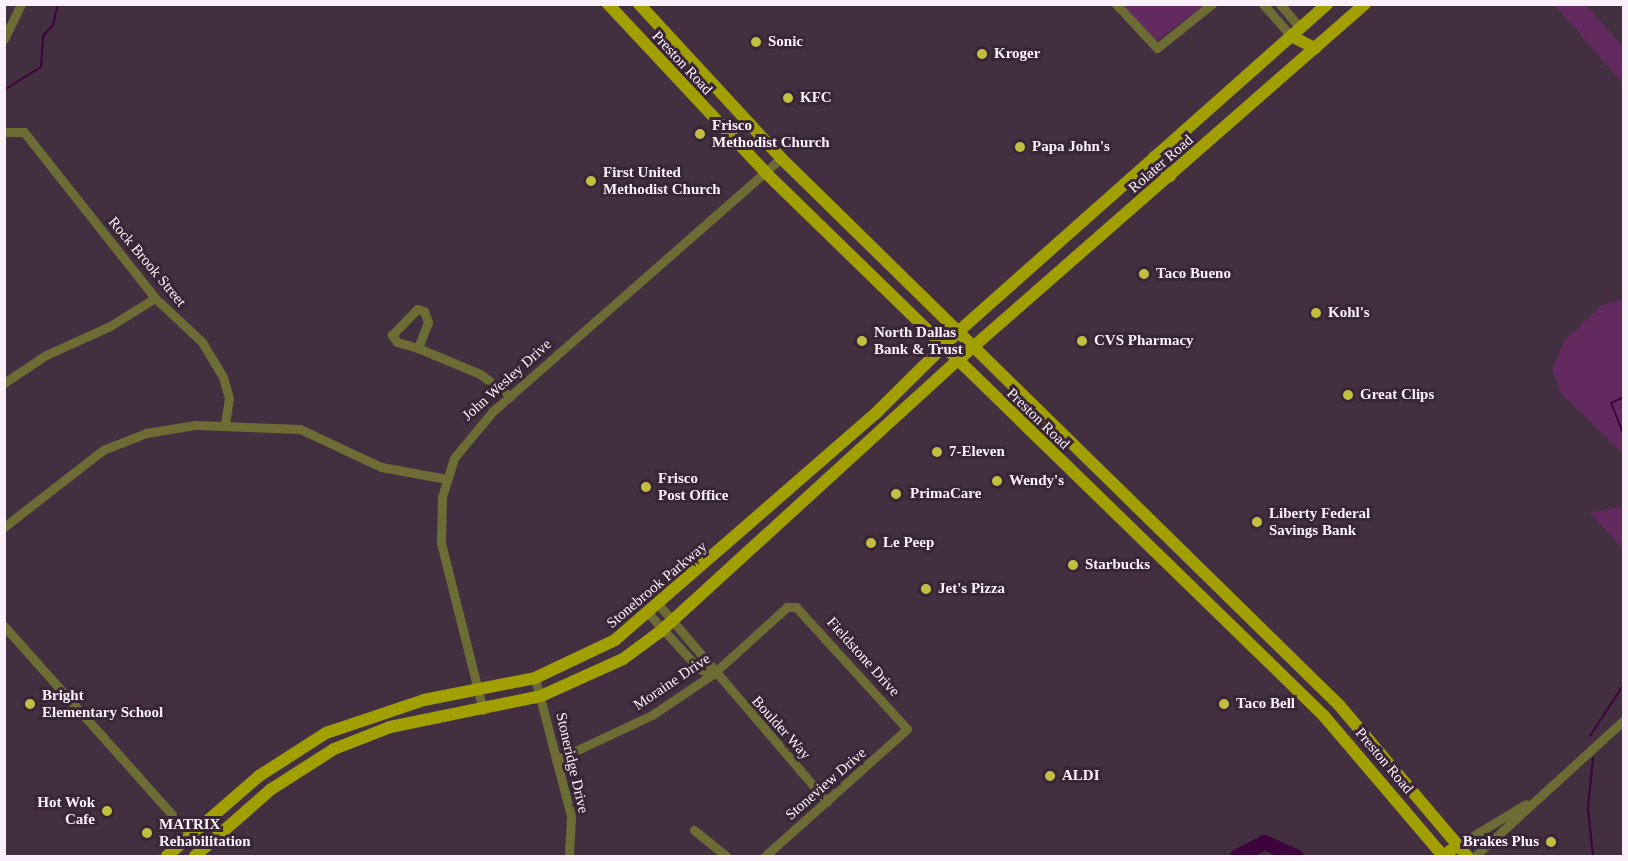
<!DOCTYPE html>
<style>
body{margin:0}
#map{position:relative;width:1628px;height:861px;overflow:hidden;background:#423041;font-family:Georgia,serif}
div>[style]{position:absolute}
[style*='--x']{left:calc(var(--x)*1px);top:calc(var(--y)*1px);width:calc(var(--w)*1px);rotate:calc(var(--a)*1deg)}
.green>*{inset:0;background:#632a60}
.stream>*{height:2px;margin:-1px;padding:0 1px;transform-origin:1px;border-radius:1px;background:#3e023c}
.river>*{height:15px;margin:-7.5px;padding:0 7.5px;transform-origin:7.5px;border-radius:7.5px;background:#3e023c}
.minor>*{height:9px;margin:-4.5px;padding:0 4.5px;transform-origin:4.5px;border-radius:4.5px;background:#6d6c34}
.major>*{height:12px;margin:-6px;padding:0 6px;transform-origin:6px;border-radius:6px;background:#a29f03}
.dots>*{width:16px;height:16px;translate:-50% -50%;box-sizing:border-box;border:3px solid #382636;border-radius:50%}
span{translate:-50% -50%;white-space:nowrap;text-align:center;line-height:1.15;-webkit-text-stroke:6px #382636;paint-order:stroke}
.poi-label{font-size:15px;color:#fcf0fa;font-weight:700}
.left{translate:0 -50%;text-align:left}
.right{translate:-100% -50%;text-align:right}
.street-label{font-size:15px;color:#fcf0fa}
.frame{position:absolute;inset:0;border:6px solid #fcf0fa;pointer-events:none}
</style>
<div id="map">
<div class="green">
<i style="clip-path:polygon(1122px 5px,1204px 5px,1157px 41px)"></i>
<i style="clip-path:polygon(1555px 5px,1586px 5px,1623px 47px,1623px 84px)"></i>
<i style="clip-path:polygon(1623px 299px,1624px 299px,1623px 454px,1561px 393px,1552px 369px,1565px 340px,1600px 306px)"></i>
<i style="clip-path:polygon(1623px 506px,1624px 548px,1623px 549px,1590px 513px)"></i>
</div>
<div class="stream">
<i style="--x:4;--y:90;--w:44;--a:-31.9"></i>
<i style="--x:41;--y:67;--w:31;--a:-86"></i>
<i style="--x:43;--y:36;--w:15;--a:-48"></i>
<i style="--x:53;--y:25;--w:22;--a:-77"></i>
<i style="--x:1624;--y:397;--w:14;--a:155"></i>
<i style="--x:1611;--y:403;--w:35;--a:68"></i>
<i style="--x:1590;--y:736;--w:62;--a:-56.8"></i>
<i style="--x:1593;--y:758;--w:50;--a:95.7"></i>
<i style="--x:1588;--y:808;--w:48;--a:84.1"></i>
</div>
<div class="river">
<i style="--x:1237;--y:856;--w:30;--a:-27"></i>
<i style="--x:1264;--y:842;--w:35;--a:24"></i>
</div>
<div class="minor">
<i style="--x:1116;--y:4;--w:60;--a:47"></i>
<i style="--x:1157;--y:48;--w:70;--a:-38.7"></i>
<i style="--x:1263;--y:4;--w:43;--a:48.8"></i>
<i style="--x:1280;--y:4;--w:31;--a:50"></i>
<i style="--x:4;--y:39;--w:39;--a:-64"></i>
<i style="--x:4;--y:132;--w:20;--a:0"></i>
<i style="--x:24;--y:132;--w:211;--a:51.7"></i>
<i style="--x:155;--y:298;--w:64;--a:43.1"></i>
<i style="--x:202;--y:342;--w:41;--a:59"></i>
<i style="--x:223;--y:377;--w:22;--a:74"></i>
<i style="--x:229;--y:398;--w:26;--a:99"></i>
<i style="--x:417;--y:309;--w:7;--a:16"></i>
<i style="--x:424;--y:311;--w:12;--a:70"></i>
<i style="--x:428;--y:322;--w:28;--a:111"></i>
<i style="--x:418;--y:348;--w:22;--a:-164"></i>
<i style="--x:397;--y:342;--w:9;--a:-126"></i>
<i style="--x:392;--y:335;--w:36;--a:-46"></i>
<i style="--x:418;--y:348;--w:67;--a:22.8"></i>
<i style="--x:480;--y:374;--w:38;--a:37"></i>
<i style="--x:4;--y:383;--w:50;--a:-33.7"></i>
<i style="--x:46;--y:355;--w:70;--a:-24.4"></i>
<i style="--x:110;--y:326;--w:53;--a:-31.9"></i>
<i style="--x:4;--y:527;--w:125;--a:-37.9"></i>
<i style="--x:103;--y:450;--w:46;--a:-21.6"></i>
<i style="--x:146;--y:433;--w:50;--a:-9.3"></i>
<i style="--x:195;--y:425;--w:105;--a:2.2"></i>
<i style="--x:300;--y:429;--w:89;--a:25.1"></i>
<i style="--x:381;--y:467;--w:67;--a:10.3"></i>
<i style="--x:659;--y:605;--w:259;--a:49.5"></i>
<i style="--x:649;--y:614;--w:74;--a:47.7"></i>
<i style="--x:699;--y:669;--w:15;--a:20"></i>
<i style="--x:4;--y:626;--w:299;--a:48.3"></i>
<i style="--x:535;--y:678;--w:143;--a:75.4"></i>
<i style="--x:571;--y:816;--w:40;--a:92.9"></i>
<i style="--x:483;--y:710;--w:172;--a:-104.1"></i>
<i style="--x:441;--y:543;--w:46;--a:-88.8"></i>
<i style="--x:442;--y:497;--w:41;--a:-72.9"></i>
<i style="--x:454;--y:458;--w:60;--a:-50.4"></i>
<i style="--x:492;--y:412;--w:385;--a:-41.3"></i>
<i style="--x:556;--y:760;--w:106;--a:-25.1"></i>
<i style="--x:652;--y:715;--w:73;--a:-33.9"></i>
<i style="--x:713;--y:674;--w:100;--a:-42.2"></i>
<i style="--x:787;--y:607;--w:9;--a:0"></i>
<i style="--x:796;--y:607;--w:165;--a:47.7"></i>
<i style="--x:907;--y:729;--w:191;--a:138.2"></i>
<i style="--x:694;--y:830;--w:41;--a:39.1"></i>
<i style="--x:1458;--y:845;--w:79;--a:-31.1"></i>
<i style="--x:1475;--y:856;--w:202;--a:-42.4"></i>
</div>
<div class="major">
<i style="--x:608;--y:4;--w:230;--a:46.9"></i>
<i style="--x:765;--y:172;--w:780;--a:44.22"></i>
<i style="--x:1324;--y:716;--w:184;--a:49.6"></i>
<i style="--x:1443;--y:856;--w:19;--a:-36"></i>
<i style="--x:639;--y:4;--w:209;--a:47.3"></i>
<i style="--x:781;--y:158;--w:781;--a:44.43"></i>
<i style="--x:1339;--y:705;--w:198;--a:49.7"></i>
<i style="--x:1291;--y:36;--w:27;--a:27"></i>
<i style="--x:1154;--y:157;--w:25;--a:50"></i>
<i style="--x:167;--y:856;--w:122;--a:-41"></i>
<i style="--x:259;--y:776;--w:80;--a:-32.7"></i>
<i style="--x:326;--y:733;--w:103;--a:-18.6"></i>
<i style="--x:424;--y:700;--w:113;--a:-11.2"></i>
<i style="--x:535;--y:678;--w:89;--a:-25.4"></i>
<i style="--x:615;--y:640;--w:344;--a:-41"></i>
<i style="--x:875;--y:414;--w:118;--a:-44.7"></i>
<i style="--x:959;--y:331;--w:492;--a:-41.6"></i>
<i style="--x:195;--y:856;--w:100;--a:-41.3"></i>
<i style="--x:270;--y:790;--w:76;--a:-32.6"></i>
<i style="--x:334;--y:749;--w:60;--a:-21.4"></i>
<i style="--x:390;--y:727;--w:154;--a:-11.6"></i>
<i style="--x:541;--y:696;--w:90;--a:-24.3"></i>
<i style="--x:623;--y:659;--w:47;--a:-36.4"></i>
<i style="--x:661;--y:631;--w:401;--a:-42.4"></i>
<i style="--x:957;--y:361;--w:542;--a:-41.19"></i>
</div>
<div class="dots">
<i style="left:756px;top:42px;background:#c1be40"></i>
<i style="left:982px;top:54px;background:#c1be40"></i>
<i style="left:788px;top:98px;background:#c1be40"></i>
<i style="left:700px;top:134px;background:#c1be40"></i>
<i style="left:1020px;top:147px;background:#c1be40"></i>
<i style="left:591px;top:181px;background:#c1be40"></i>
<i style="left:1144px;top:274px;background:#c1be40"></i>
<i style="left:1316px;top:313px;background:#c1be40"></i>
<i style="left:862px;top:341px;background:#c1be40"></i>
<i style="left:1082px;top:341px;background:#c1be40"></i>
<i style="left:1348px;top:395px;background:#c1be40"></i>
<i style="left:937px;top:452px;background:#c1be40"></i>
<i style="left:997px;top:481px;background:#c1be40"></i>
<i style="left:646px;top:487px;background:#c1be40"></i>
<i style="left:896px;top:494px;background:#c1be40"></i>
<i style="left:1257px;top:522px;background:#c1be40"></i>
<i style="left:871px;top:543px;background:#c1be40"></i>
<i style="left:1073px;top:565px;background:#c1be40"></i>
<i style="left:926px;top:589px;background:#c1be40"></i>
<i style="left:30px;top:704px;background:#c1be40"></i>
<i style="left:1224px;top:704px;background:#c1be40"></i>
<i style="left:1050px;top:776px;background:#c1be40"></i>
<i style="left:107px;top:811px;background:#c1be40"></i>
<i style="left:147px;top:833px;background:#c1be40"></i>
<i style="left:1551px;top:842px;background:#c1be40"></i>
</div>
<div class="poi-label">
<span class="left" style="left:768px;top:42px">Sonic</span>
<span class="left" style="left:994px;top:54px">Kroger</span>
<span class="left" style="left:800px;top:98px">KFC</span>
<span class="left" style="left:712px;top:134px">Frisco<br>Methodist Church</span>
<span class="left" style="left:1032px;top:147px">Papa John's</span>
<span class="left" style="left:603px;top:181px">First United<br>Methodist Church</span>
<span class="left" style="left:1156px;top:274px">Taco Bueno</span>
<span class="left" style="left:1328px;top:313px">Kohl's</span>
<span class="left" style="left:874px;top:341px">North Dallas<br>Bank &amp; Trust</span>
<span class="left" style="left:1094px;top:341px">CVS Pharmacy</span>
<span class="left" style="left:1360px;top:395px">Great Clips</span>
<span class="left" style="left:949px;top:452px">7-Eleven</span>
<span class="left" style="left:658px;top:487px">Frisco<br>Post Office</span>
<span class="left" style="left:1009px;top:481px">Wendy's</span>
<span class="left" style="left:910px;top:494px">PrimaCare</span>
<span class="left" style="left:1269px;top:522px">Liberty Federal<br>Savings Bank</span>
<span class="left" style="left:883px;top:543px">Le Peep</span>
<span class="left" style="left:1085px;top:565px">Starbucks</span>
<span class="left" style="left:938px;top:589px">Jet's Pizza</span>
<span class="left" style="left:42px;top:704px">Bright<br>Elementary School</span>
<span class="left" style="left:1236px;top:704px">Taco Bell</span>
<span class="left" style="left:1062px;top:776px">ALDI</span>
<span class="right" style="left:95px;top:811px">Hot Wok<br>Cafe</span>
<span class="left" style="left:159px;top:833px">MATRIX<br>Rehabilitation</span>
<span class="right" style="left:1539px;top:842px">Brakes Plus</span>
</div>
<div class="street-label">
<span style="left:682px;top:63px;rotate:47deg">Preston Road</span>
<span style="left:1161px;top:164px;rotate:-41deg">Rolater Road</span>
<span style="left:147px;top:262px;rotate:50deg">Rock Brook Street</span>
<span style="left:507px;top:380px;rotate:-42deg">John Wesley Drive</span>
<span style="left:1038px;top:419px;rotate:44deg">Preston Road</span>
<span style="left:657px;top:585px;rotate:-40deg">Stonebrook Parkway</span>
<span style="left:863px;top:657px;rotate:48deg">Fieldstone Drive</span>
<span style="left:672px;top:682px;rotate:-34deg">Moraine Drive</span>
<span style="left:781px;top:728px;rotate:48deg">Boulder Way</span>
<span style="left:1384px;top:761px;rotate:50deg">Preston Road</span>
<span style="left:572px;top:763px;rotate:77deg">Stoneridge Drive</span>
<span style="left:826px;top:784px;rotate:-41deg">Stoneview Drive</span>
</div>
<div class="frame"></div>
</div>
